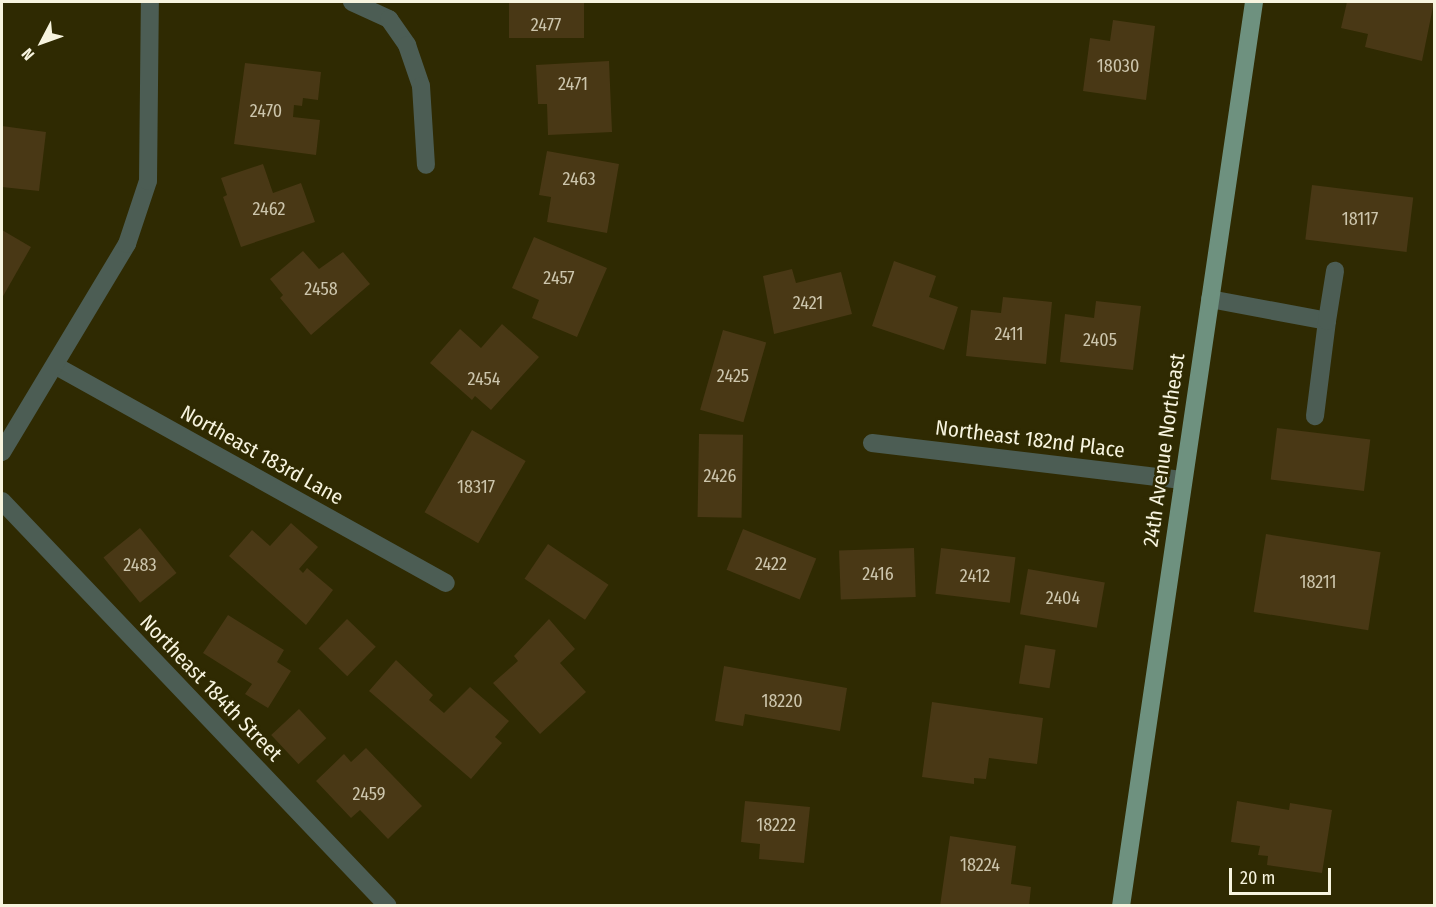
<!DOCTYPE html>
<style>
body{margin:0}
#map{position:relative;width:1436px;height:907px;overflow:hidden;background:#2f2a02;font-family:"Fira Sans Condensed",sans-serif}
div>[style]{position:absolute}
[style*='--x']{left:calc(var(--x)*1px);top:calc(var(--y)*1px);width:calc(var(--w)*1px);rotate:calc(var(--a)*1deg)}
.building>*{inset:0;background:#493815;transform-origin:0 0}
.minor>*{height:18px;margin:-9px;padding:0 9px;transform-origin:9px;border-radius:9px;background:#4c5d54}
.major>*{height:18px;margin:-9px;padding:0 9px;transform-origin:9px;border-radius:9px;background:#6e917f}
span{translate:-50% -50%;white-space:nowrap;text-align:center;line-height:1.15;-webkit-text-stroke:5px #2f2a02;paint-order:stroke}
.number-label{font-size:18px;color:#ccc5ac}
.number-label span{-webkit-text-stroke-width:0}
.street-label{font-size:21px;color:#f7f4df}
.frame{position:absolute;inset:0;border:3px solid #f7f4df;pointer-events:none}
.north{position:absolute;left:12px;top:12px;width:60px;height:60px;-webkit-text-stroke:4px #2f2a02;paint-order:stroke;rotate:229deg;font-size:16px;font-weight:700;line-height:24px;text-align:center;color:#f7f4df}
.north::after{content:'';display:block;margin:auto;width:21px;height:27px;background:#f7f4df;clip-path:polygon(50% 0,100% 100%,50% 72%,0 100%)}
.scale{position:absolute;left:1229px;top:868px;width:102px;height:27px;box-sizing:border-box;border:3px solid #f7f4df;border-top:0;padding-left:8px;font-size:18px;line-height:21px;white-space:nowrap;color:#f7f4df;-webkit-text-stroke:4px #2f2a02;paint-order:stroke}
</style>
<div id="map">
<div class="building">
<i style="left:509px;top:2px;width:75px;height:36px"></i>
<i style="clip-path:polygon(1347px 2px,1434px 2px,1422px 61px,1365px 47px,1368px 34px,1341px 28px)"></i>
<i style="clip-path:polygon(1113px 20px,1155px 26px,1146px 100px,1083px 91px,1090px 38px,1110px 41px)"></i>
<i style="clip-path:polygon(609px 61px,612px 132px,548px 135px,547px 104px,538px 104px,536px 65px)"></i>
<i style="clip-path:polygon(245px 63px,321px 72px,318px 100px,303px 98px,302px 106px,294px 105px,293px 117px,320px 120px,316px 155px,234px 144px)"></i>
<i style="clip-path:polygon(2px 126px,46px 132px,39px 191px,2px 187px)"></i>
<i style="clip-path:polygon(547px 151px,619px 164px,607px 233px,547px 222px,551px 197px,539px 195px)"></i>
<i style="clip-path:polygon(263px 164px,273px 193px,301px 183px,315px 222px,241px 247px,223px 197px,227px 195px,221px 178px)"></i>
<i style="left:1312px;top:185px;width:102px;height:55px;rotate:7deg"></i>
<i style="clip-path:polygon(2px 230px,31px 247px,2px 298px)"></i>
<i style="clip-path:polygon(534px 237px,607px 268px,577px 337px,532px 318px,539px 300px,512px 288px)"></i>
<i style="clip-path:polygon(303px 251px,319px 269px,343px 252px,370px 284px,311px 335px,280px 298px,283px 295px,270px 279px)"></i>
<i style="clip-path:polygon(894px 261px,936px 276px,929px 297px,958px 307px,944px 350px,872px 326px)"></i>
<i style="clip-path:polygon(792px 269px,796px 283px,841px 272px,852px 314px,774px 334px,763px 276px)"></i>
<i style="clip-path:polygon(1003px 297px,1052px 302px,1046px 364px,966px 356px,971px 310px,1001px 313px)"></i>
<i style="clip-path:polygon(1096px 301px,1141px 306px,1133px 370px,1060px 362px,1065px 314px,1094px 318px)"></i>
<i style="clip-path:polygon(502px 324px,539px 357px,491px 410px,475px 396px,472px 400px,430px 363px,460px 329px,481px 348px)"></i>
<i style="left:723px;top:330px;width:45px;height:83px;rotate:16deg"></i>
<i style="left:1277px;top:428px;width:94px;height:52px;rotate:7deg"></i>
<i style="left:472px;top:430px;width:62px;height:95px;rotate:30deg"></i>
<i style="left:699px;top:434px;width:44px;height:83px;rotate:1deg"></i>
<i style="clip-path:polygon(291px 523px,318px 547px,299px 569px,303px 573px,307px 568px,333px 590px,306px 625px,229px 556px,252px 530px,270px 546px)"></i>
<i style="left:140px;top:528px;width:58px;height:47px;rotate:51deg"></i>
<i style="left:743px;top:529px;width:79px;height:44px;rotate:22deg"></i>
<i style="left:1266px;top:534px;width:116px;height:79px;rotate:9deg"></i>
<i style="left:548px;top:544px;width:73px;height:42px;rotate:34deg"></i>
<i style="left:914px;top:548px;width:49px;height:75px;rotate:88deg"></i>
<i style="left:941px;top:548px;width:75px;height:46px;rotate:7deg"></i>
<i style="left:1028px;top:569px;width:78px;height:46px;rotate:10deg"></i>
<i style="clip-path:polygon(228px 615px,284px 650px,277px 662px,291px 671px,268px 708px,245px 694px,252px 684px,203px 653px)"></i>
<i style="left:347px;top:619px;width:40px;height:41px;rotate:44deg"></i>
<i style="clip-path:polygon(549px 619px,575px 649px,560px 663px,586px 692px,540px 734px,493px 683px,518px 661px,514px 656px)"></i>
<i style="left:1025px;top:645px;width:31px;height:39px;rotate:9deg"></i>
<i style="clip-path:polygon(396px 660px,433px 695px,429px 700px,444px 713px,470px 687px,509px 721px,495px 737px,502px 743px,471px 779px,369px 691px)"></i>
<i style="clip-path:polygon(724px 666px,847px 688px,840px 731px,745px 714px,743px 726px,715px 721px)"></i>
<i style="clip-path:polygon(932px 702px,1043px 718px,1037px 764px,989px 758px,986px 779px,974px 778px,974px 784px,922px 777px)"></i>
<i style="left:299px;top:709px;width:40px;height:38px;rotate:47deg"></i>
<i style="clip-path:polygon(366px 748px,422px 806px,388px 839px,360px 810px,351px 818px,316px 781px,344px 754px,351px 762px)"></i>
<i style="clip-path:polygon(745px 801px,810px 807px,804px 863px,759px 859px,760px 844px,741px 842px)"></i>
<i style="clip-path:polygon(1237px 801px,1289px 810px,1290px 803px,1332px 810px,1322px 873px,1267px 865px,1268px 856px,1258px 855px,1260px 846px,1231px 842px)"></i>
<i style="clip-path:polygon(950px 836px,1016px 846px,1011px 884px,1031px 887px,1029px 906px,940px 906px)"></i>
</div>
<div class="minor">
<i style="--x:352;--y:2;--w:41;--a:24.7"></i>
<i style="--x:389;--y:19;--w:32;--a:55"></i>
<i style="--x:407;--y:45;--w:43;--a:71.1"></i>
<i style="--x:421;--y:86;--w:79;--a:86.4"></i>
<i style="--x:1210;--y:299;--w:119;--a:10.6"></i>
<i style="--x:1327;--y:321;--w:96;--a:97.2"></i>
<i style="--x:1327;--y:321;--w:51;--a:-80.9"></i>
<i style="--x:56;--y:366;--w:446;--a:29.1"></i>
<i style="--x:872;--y:443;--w:312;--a:6.8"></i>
<i style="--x:2;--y:452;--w:243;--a:-59"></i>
<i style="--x:127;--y:244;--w:66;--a:-71.6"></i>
<i style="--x:148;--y:181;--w:179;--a:-89.4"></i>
<i style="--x:2;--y:501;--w:559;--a:46.38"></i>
</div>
<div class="major">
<i style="--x:1121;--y:906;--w:914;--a:-81.63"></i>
</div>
<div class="number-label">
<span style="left:546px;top:25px">2477</span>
<span style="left:1118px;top:66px">18030</span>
<span style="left:573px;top:84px">2471</span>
<span style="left:266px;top:111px">2470</span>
<span style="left:579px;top:179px">2463</span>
<span style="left:269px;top:209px">2462</span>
<span style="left:1360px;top:219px">18117</span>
<span style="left:559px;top:278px">2457</span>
<span style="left:321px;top:289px">2458</span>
<span style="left:808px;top:303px">2421</span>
<span style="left:1009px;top:334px">2411</span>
<span style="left:1100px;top:340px">2405</span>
<span style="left:733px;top:376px">2425</span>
<span style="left:484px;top:379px">2454</span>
<span style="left:720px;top:476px">2426</span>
<span style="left:476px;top:487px">18317</span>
<span style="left:771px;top:564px">2422</span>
<span style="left:140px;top:565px">2483</span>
<span style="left:878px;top:574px">2416</span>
<span style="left:975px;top:576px">2412</span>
<span style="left:1318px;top:582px">18211</span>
<span style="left:1063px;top:598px">2404</span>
<span style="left:782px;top:701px">18220</span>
<span style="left:369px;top:794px">2459</span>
<span style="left:776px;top:825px">18222</span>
<span style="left:980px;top:865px">18224</span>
</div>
<div class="street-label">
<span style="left:1030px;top:439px;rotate:7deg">Northeast 182nd Place</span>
<span style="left:1164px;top:450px;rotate:-82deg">24th Avenue Northeast</span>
<span style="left:262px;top:455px;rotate:29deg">Northeast 183rd Lane</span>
<span style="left:211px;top:688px;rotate:46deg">Northeast 184th Street</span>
</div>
<div class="frame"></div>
<div class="north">N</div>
<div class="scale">20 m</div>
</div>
